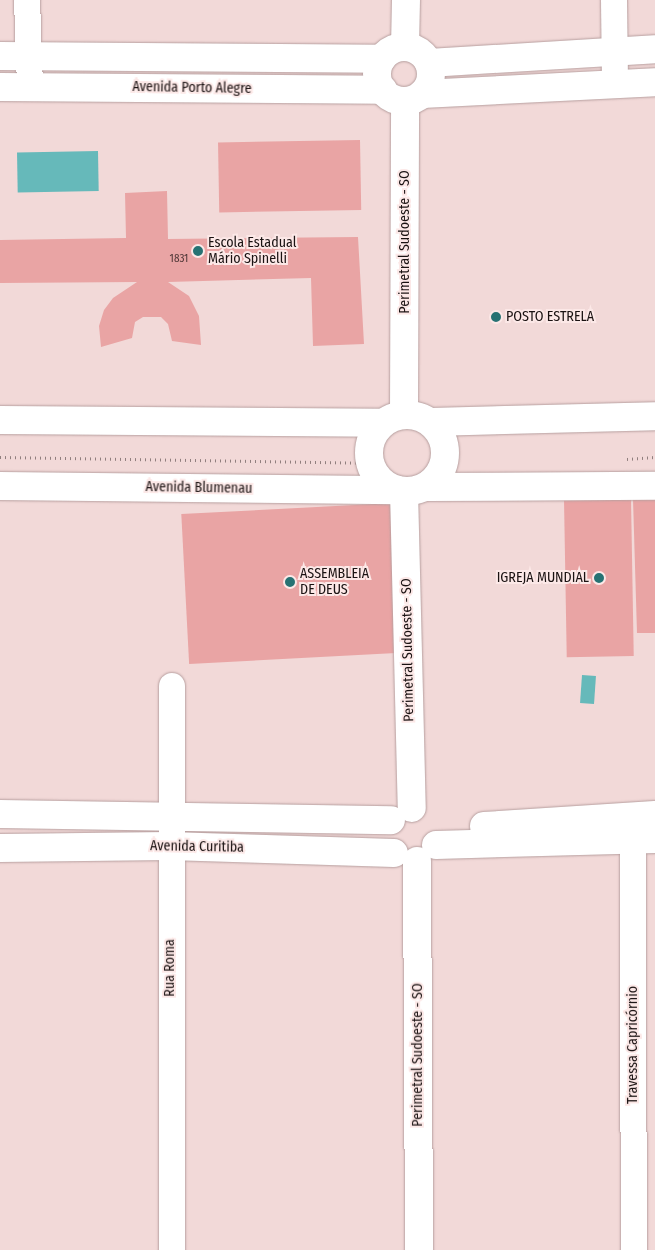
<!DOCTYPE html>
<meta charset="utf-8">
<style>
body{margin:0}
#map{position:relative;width:655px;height:1250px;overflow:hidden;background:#f2d9d8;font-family:"Fira Sans Condensed",sans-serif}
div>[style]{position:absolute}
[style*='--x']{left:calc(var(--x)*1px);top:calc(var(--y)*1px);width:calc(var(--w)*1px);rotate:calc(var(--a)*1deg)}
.water>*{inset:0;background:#66b9ba;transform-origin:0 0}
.building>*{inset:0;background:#e9a4a4;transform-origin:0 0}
.path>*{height:3px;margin-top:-1.5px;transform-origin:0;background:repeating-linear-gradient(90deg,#907f7e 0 1px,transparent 0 5px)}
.roads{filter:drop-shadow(0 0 1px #b79f9f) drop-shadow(0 0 1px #b79f9f)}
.minor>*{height:26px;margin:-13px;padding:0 13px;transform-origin:13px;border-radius:13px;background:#fff}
.tertiary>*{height:28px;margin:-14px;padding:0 14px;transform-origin:14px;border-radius:14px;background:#fff}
.tertiary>.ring{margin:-14px;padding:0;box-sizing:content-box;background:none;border:28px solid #fff;border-radius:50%}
.secondary>*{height:28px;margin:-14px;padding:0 14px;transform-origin:14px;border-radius:14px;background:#fff}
.secondary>.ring{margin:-14px;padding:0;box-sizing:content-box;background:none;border:28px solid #fff;border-radius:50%}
.dots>*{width:14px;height:14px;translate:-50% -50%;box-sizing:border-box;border:2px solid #fce8e7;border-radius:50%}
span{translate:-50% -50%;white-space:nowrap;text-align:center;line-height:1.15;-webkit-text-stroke:4px #fce8e7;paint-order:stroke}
.number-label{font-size:11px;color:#4e3636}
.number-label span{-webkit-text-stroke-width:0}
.street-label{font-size:14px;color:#1a1212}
.poi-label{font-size:14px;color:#1a1212}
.left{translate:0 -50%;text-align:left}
.right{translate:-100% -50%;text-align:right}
</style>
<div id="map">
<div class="water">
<i style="left:98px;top:151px;width:40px;height:81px;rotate:89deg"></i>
<i style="left:582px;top:675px;width:14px;height:28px;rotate:4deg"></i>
</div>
<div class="building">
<i style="left:360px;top:140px;width:70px;height:142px;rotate:89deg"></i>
<i style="clip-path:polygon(167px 191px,168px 239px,358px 237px,364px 344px,313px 346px,311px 278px,168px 282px,189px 296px,199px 316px,201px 345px,172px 341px,168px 324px,161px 317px,143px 317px,135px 322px,132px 338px,101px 347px,99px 326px,104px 310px,113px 298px,137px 282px,0 283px,0 240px,126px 238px,125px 193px)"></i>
<i style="left:631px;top:499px;width:157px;height:67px;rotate:89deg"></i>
<i style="clip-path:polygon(633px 499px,655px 499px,655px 633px,637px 633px)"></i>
<i style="left:393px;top:503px;width:150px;height:212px;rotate:87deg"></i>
</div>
<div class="path">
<i style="--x:0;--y:457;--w:379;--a:0.9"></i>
<i style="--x:627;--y:459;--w:28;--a:-4"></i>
</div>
<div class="roads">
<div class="minor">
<i style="--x:27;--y:0;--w:86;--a:88"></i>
<i style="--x:614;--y:0;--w:82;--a:89.3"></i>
<i style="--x:172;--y:686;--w:564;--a:90"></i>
<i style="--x:633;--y:839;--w:411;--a:89.9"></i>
</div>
<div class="tertiary">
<i style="--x:405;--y:47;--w:47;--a:-88.8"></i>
<i class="ring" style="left:377px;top:47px;width:26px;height:26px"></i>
<i style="--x:0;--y:56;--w:382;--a:0.4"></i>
<i style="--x:429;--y:63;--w:226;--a:-3.5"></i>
<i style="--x:0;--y:87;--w:383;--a:0.4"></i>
<i style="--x:422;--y:94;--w:233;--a:-2.9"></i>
<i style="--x:404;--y:414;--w:313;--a:-89.8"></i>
<i style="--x:404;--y:491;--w:317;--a:88.6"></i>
<i style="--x:0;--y:814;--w:391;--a:0.9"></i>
<i style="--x:484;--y:826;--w:171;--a:-3.7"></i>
<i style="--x:436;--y:845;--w:219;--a:-1.6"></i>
<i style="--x:0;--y:848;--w:169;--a:-0.7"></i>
<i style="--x:169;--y:846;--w:225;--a:1.8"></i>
<i style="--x:417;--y:861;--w:389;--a:89.7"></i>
</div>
<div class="secondary">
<i class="ring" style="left:369px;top:415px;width:48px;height:48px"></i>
<i style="--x:0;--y:420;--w:382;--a:0.4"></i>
<i style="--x:431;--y:422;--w:224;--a:-1.5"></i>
<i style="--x:0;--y:486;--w:398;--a:0.6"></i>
<i style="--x:426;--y:487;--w:229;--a:-0.3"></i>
</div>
</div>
<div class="dots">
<i style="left:198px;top:251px;background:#277273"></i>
<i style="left:496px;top:317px;background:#277273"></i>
<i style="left:599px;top:578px;background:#277273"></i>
<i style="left:290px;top:582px;background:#277273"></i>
</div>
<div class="number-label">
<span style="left:179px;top:259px">1831</span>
</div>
<div class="street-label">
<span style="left:192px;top:88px;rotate:1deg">Avenida Porto Alegre</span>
<span style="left:405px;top:242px;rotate:-90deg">Perimetral Sudoeste - SO</span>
<span style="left:199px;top:488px;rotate:1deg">Avenida Blumenau</span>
<span style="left:408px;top:650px;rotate:-91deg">Perimetral Sudoeste - SO</span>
<span style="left:197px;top:847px;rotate:1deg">Avenida Curitiba</span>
<span style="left:170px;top:968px;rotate:-90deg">Rua Roma</span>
<span style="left:633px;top:1045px;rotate:-90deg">Travessa Capricórnio</span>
<span style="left:418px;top:1055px;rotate:-90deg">Perimetral Sudoeste - SO</span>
</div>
<div class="poi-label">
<span class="left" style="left:208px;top:251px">Escola Estadual<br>Mário Spinelli</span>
<span class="left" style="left:506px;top:317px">POSTO ESTRELA</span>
<span class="left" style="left:300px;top:582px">ASSEMBLEIA<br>DE DEUS</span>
<span class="right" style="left:589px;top:578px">IGREJA MUNDIAL</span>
</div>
</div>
